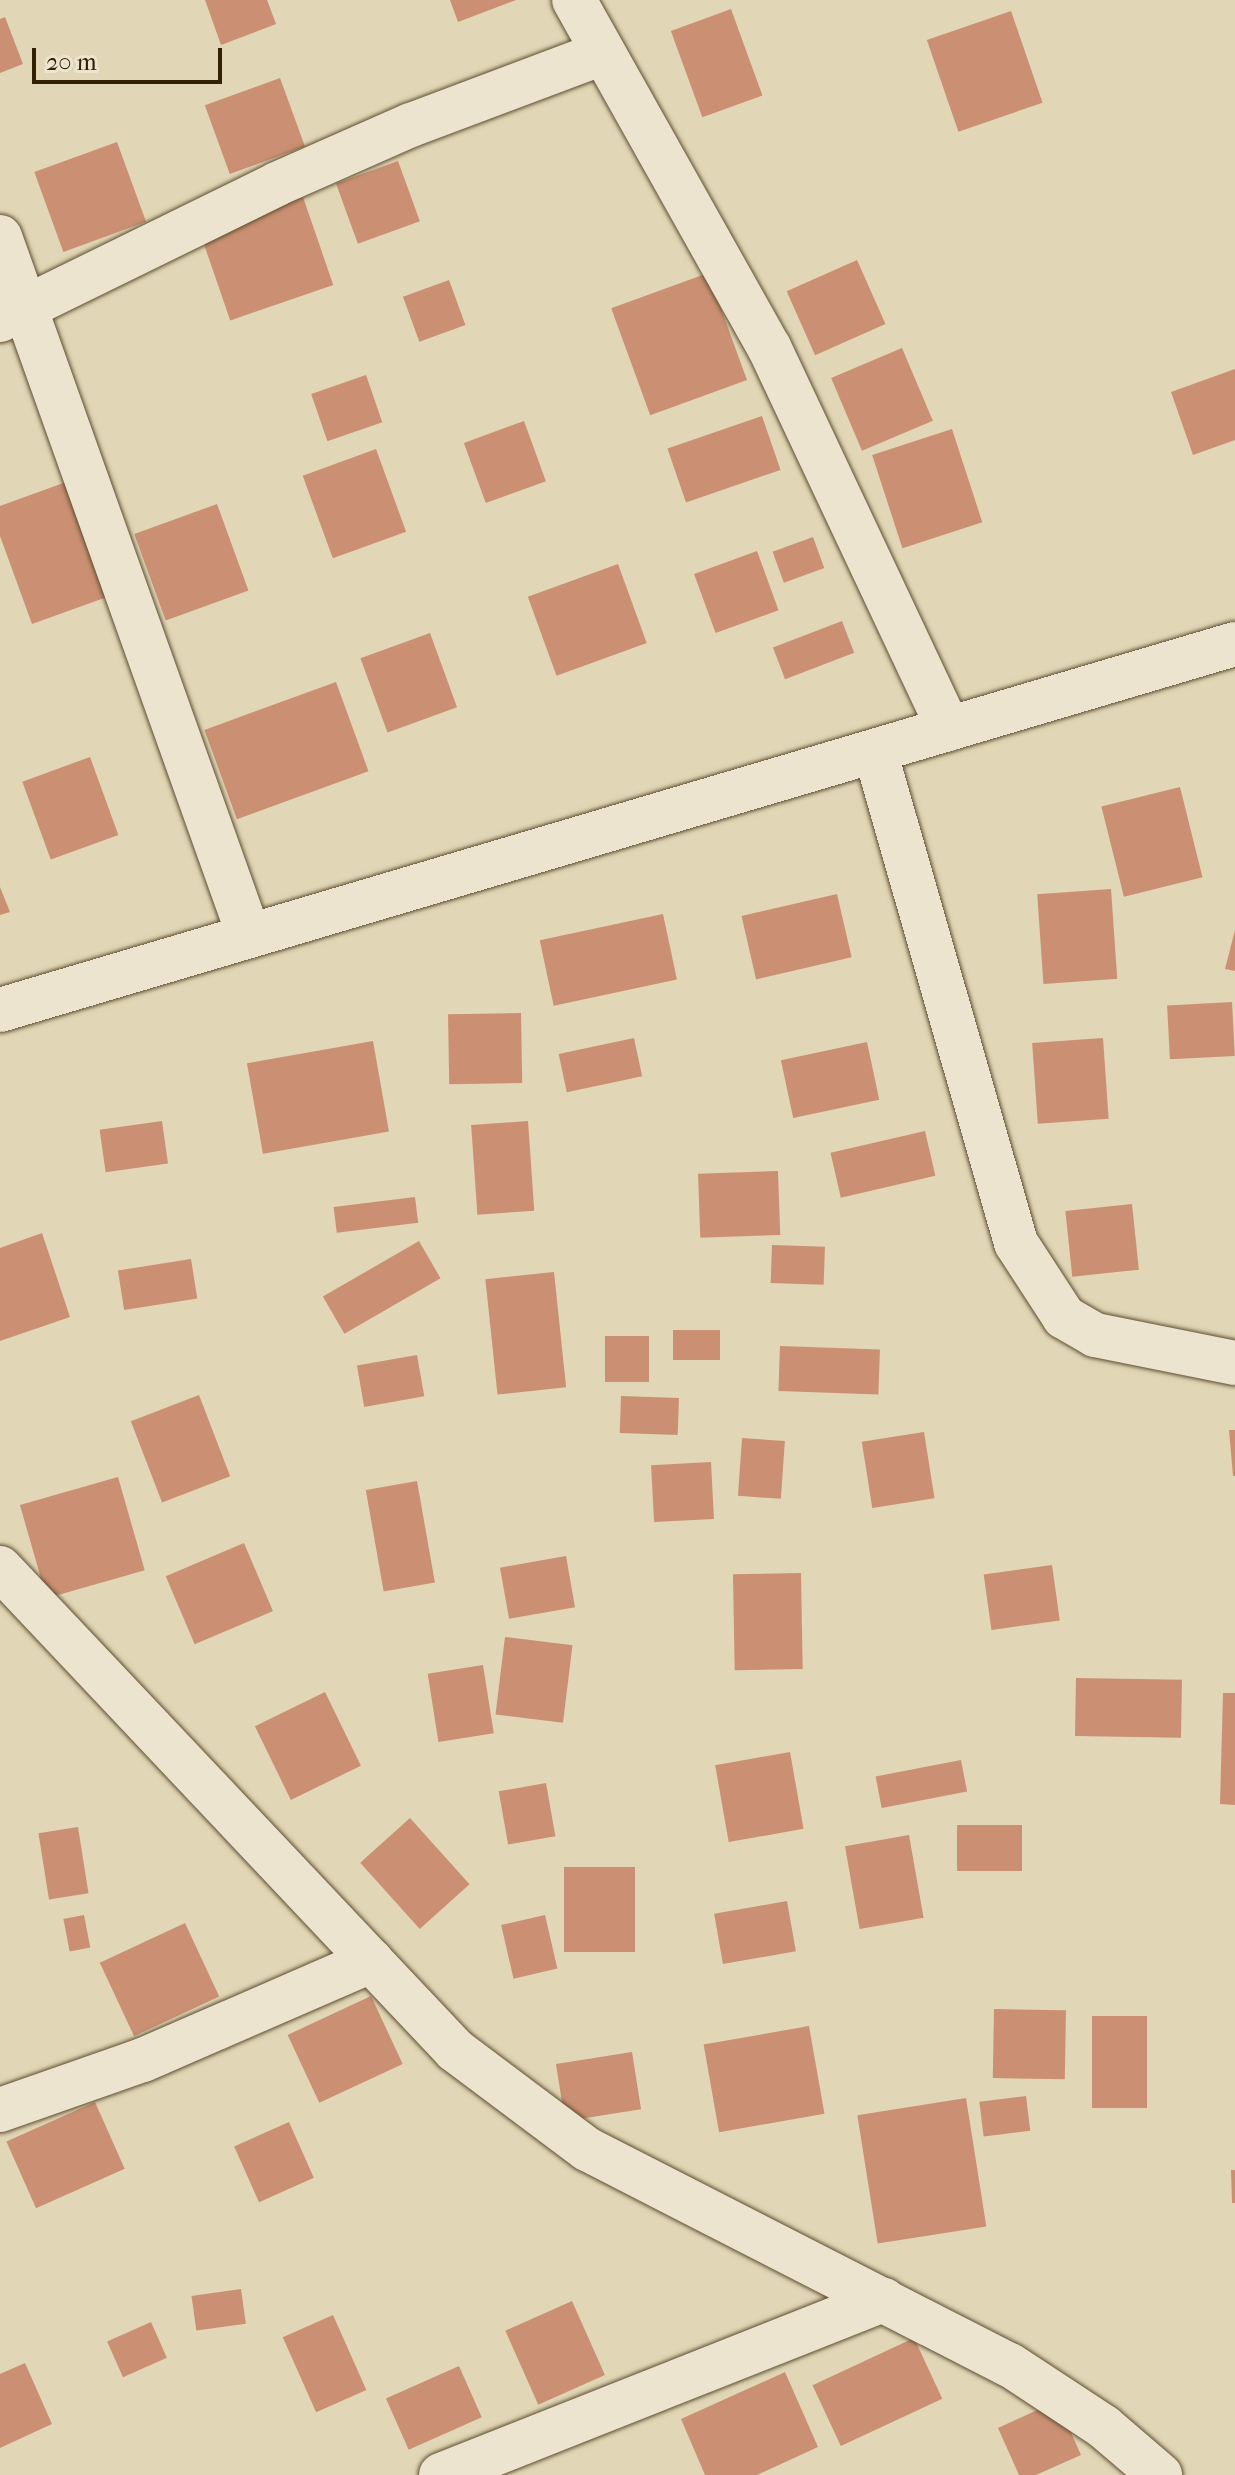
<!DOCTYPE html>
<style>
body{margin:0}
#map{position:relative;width:1235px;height:2475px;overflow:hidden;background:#e1d6b5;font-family:"IM FELL French Canon",serif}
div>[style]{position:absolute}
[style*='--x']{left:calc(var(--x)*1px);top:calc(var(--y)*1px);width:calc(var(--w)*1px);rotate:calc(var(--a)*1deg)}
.building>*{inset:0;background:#cb9073;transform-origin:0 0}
.roads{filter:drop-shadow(0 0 2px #5e4e32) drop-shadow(0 0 2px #5e4e32)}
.minor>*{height:44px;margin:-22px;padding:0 22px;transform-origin:22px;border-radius:22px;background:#ece4cf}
.secondary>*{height:44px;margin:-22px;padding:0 22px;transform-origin:22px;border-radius:22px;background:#ece4cf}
span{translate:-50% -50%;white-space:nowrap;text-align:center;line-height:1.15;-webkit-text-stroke:8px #ece4cf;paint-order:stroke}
.scale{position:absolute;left:32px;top:48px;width:190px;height:36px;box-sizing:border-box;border:4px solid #332106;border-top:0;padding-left:10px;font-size:24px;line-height:28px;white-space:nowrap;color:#332106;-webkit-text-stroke:6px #ece4cf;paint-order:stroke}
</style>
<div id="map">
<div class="building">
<i style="clip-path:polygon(205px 0,267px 0,276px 24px,221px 45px)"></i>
<i style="clip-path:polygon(450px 0,516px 0,458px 22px)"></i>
<i style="left:731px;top:9px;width:92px;height:64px;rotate:70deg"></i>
<i style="left:1011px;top:11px;width:97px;height:89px;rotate:71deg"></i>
<i style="clip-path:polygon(5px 17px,23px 64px,0 73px,0 19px)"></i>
<i style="left:280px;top:78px;width:73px;height:80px;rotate:70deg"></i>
<i style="left:117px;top:142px;width:85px;height:88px;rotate:70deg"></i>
<i style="left:398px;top:161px;width:64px;height:66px;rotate:70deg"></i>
<i style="left:303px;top:197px;width:93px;height:109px;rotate:71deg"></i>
<i style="left:857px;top:260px;width:70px;height:77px;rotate:66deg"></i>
<i style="left:708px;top:273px;width:114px;height:103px;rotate:70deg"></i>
<i style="left:449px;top:280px;width:48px;height:49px;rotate:70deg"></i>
<i style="left:902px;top:348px;width:79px;height:77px;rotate:67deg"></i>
<i style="clip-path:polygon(1235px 369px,1235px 440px,1193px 455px,1171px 392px)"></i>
<i style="left:366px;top:375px;width:50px;height:58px;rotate:71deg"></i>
<i style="left:762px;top:416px;width:57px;height:100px;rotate:71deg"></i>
<i style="left:524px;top:421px;width:64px;height:64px;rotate:70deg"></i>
<i style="left:952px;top:429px;width:98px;height:84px;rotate:72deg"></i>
<i style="left:376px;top:449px;width:88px;height:78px;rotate:70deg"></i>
<i style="clip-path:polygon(66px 482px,107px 597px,32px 624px,0 536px,0 506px)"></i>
<i style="left:217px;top:504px;width:92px;height:88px;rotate:70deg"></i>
<i style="left:813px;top:537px;width:33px;height:43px;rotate:70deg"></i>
<i style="left:757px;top:551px;width:63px;height:67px;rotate:70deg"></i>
<i style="left:618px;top:564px;width:84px;height:96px;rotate:70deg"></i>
<i style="left:842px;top:621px;width:34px;height:74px;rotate:69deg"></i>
<i style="left:430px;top:633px;width:79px;height:74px;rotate:70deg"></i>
<i style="left:336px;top:682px;width:95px;height:140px;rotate:70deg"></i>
<i style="left:90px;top:757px;width:83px;height:72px;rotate:70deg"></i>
<i style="left:1180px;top:787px;width:93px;height:81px;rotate:76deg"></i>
<i style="clip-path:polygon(0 887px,10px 912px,0 915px)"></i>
<i style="left:1111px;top:889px;width:90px;height:74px;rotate:86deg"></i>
<i style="left:837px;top:894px;width:65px;height:98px;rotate:77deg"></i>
<i style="left:663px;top:914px;width:67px;height:126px;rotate:78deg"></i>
<i style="clip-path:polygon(1235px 930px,1235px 971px,1225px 969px)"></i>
<i style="left:1232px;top:1002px;width:54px;height:65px;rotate:87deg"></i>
<i style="left:521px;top:1013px;width:70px;height:73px;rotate:89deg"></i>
<i style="left:634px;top:1038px;width:39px;height:77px;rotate:78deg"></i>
<i style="left:1103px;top:1038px;width:81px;height:71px;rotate:86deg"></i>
<i style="left:373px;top:1041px;width:92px;height:128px;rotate:80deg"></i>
<i style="left:867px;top:1042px;width:59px;height:88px;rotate:78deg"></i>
<i style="left:162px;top:1121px;width:43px;height:63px;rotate:82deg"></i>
<i style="left:528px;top:1121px;width:90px;height:57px;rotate:86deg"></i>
<i style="left:925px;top:1131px;width:46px;height:97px;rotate:77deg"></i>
<i style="left:778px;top:1171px;width:64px;height:80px;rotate:88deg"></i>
<i style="left:415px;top:1197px;width:26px;height:82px;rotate:83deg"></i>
<i style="left:1132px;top:1204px;width:66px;height:67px;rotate:84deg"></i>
<i style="clip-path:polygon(42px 1233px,70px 1317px,0 1341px,0 1248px)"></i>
<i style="left:419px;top:1241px;width:43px;height:111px;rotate:60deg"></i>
<i style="left:772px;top:1245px;width:53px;height:38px;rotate:2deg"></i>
<i style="left:191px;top:1259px;width:40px;height:74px;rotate:81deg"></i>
<i style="left:554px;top:1272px;width:116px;height:69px;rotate:84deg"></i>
<i style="left:720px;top:1330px;width:30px;height:47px;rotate:90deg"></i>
<i style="left:605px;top:1336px;width:44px;height:46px"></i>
<i style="left:780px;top:1346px;width:100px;height:45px;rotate:2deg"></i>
<i style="left:417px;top:1355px;width:42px;height:61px;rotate:80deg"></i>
<i style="left:199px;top:1395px;width:87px;height:73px;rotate:69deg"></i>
<i style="left:621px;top:1396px;width:58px;height:37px;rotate:2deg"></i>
<i style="clip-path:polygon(1229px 1430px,1235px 1430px,1235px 1476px,1233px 1476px)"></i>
<i style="left:924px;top:1432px;width:67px;height:63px;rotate:81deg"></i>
<i style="left:742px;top:1438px;width:43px;height:58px;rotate:4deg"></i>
<i style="left:711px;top:1462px;width:57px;height:60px;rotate:87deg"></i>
<i style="left:118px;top:1477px;width:97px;height:102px;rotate:74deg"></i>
<i style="left:417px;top:1481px;width:103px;height:52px;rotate:80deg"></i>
<i style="left:244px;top:1543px;width:74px;height:85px;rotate:67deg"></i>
<i style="left:566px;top:1556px;width:52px;height:67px;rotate:80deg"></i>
<i style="left:1052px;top:1565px;width:56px;height:69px;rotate:82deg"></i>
<i style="left:801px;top:1573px;width:96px;height:68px;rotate:89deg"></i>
<i style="left:505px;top:1637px;width:68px;height:78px;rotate:7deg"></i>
<i style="left:483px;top:1665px;width:69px;height:56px;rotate:81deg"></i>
<i style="left:1076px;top:1678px;width:106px;height:58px;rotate:1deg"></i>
<i style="left:325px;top:1692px;width:82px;height:78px;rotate:64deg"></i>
<i style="clip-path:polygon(1223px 1693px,1235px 1693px,1235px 1805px,1220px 1804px)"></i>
<i style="left:790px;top:1752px;width:78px;height:76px;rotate:80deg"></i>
<i style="left:961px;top:1760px;width:32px;height:87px;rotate:79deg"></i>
<i style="left:546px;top:1783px;width:54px;height:48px;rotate:80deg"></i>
<i style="left:410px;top:1818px;width:89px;height:67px;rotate:48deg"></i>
<i style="left:957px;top:1825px;width:65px;height:46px"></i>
<i style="left:78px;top:1827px;width:67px;height:40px;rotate:81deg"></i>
<i style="left:909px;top:1835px;width:84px;height:65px;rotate:80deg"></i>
<i style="left:564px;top:1867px;width:71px;height:85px"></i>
<i style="left:787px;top:1901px;width:51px;height:74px;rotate:80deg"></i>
<i style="left:84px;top:1915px;width:33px;height:21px;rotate:79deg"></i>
<i style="left:545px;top:1915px;width:55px;height:45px;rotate:77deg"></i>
<i style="left:185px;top:1923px;width:81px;height:94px;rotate:65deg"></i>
<i style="left:371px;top:1996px;width:75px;height:92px;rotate:65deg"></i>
<i style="left:994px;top:2009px;width:72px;height:69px;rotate:1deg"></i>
<i style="left:1092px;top:2016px;width:55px;height:92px"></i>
<i style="left:809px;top:2026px;width:89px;height:107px;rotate:80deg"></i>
<i style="left:632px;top:2052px;width:58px;height:77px;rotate:81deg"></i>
<i style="left:1026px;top:2096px;width:35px;height:47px;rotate:83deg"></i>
<i style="left:966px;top:2098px;width:130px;height:110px;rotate:81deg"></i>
<i style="left:95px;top:2102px;width:73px;height:97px;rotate:66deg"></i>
<i style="left:289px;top:2122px;width:61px;height:60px;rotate:66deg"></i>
<i style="clip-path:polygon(1231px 2170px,1235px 2170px,1235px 2203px,1232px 2203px)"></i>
<i style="left:241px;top:2289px;width:35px;height:50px;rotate:82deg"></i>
<i style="left:572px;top:2301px;width:81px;height:73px;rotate:66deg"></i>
<i style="left:333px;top:2315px;width:82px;height:55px;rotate:66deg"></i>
<i style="left:151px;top:2322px;width:39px;height:48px;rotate:66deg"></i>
<i style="left:914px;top:2338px;width:67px;height:112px;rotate:65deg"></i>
<i style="clip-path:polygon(25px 2363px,52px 2424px,0 2448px,0 2374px)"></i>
<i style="left:459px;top:2366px;width:56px;height:80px;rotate:66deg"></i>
<i style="clip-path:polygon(785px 2372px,818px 2447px,757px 2475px,705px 2475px,681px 2419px)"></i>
<i style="clip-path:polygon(1057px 2401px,1081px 2455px,1036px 2475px,1019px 2475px,998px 2428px)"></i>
</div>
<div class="roads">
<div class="minor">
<i style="--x:574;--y:0;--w:398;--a:60.7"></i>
<i style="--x:769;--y:347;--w:422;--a:64.8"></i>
<i style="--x:0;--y:237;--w:742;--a:70.39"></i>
<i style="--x:0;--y:320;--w:309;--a:-26.1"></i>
<i style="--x:277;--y:184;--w:146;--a:-23.8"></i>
<i style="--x:411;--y:125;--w:205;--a:-20.6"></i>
<i style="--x:875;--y:751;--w:512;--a:74.01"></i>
<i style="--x:1016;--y:1243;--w:88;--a:57"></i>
<i style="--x:1064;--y:1317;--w:36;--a:30"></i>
<i style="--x:1095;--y:1335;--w:143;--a:11.3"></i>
<i style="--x:0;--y:1568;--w:663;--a:46.65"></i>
<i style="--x:455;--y:2050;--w:165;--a:36.9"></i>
<i style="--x:587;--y:2149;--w:475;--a:27.1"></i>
<i style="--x:1010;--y:2365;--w:113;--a:33.4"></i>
<i style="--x:1104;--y:2427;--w:74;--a:40.6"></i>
<i style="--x:0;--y:2110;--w:151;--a:-19.3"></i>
<i style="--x:143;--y:2060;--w:249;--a:-23.5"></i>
<i style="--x:441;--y:2475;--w:476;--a:-21.6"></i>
</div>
<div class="secondary">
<i style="--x:0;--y:1010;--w:1288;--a:-16.51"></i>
</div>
</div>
<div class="scale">20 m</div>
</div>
